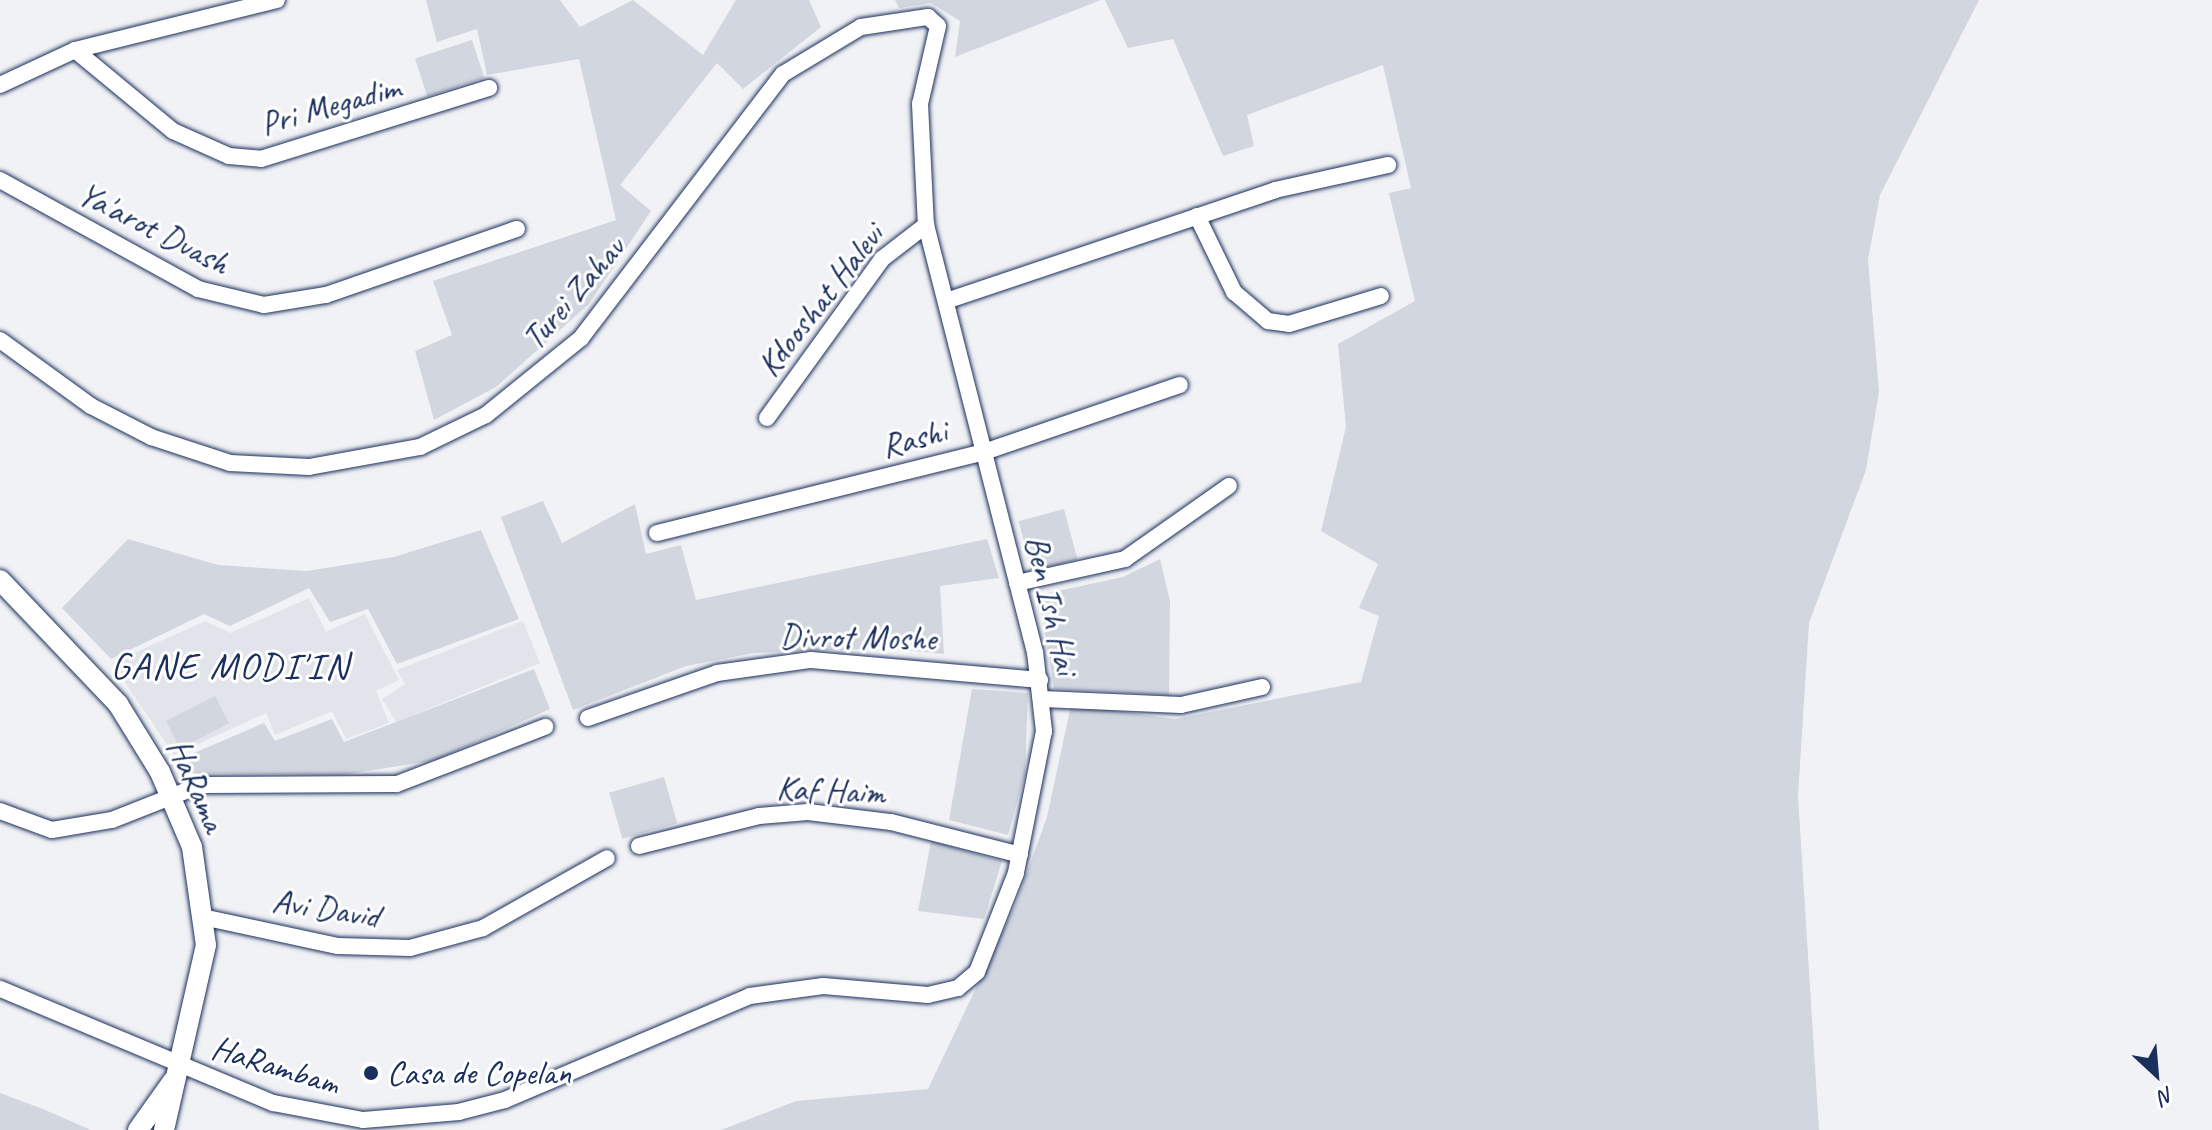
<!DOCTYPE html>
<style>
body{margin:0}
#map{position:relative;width:2212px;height:1130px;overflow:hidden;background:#f1f2f5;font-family:Caveat,sans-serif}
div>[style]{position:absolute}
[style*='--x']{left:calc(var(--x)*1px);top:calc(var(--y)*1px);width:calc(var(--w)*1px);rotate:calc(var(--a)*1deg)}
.built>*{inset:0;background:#e1e4ea}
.green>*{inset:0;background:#d2d6df;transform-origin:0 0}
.roads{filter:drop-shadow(0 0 2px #1b2f5e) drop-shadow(0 0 2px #1b2f5e)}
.minor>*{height:16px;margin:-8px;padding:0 8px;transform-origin:8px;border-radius:8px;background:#fff}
.tertiary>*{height:20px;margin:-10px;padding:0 10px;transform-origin:10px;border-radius:10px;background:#fff}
.dots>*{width:22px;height:22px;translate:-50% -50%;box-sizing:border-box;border:4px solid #fff;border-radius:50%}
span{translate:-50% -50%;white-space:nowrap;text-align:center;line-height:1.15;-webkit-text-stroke:6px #fff;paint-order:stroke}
.street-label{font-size:34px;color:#1b2f5e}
.poi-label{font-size:34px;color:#1b2f5e}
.left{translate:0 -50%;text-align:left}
.quarter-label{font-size:38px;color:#1b2f5e;letter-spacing:2px}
.north{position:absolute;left:2116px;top:1034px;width:80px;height:80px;-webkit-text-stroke:6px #fff;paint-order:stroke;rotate:154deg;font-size:22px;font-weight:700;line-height:32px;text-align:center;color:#1b2f5e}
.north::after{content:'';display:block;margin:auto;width:28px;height:36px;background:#1b2f5e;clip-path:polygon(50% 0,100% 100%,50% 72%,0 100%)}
</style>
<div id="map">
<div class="built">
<i style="clip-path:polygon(309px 598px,326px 632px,365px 614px,399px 680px,376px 691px,389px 723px,346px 739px,332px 711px,275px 735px,266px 713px,174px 755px,112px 663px,205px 621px,230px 633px)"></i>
<i style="clip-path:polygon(523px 621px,540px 663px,396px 722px,382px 699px,405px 684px,397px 670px)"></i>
</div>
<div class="green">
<i style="clip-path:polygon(426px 0,560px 0,580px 27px,633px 0,703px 55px,736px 0,809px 0,821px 27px,743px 89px,717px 63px,620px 185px,651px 211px,589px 304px,496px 387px,434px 420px,415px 351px,452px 335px,433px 281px,616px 220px,579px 59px,487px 75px,477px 29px,437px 42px)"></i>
<i style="clip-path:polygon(895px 0,1101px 0,955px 57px,960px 21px,931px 3px,899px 8px)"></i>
<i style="clip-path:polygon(1105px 0,1979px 0,1880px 195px,1868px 260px,1879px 392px,1866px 470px,1809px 623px,1798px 796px,1819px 1130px,721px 1130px,796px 1101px,928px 1089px,1015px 906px,1047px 817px,1071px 705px,1175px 719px,1361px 682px,1379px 616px,1359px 608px,1378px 564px,1321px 531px,1346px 427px,1338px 344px,1415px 301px,1389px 193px,1411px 188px,1383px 65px,1247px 115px,1254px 146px,1223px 156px,1173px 39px,1128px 48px)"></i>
<i style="left:472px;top:40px;width:40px;height:60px;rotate:72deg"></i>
<i style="clip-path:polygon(543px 501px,562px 543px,635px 504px,646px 554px,681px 545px,696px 600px,987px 539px,999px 578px,940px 586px,944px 654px,884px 648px,754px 653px,686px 666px,573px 710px,501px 517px)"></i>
<i style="left:1064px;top:509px;width:52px;height:47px;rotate:75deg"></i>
<i style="clip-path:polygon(481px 530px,519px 619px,397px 664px,368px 609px,330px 622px,309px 588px,230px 626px,204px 614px,111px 659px,62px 608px,128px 539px,218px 565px,307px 571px,394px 557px)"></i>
<i style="clip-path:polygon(1160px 559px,1170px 601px,1169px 695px,1054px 689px,1039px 595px,1123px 577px)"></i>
<i style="clip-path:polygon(534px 669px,550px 709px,436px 760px,342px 775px,187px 773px,180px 759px,264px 723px,275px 741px,332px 719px,344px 742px)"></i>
<i style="clip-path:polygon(972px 689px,1028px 693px,1025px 774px,1008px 835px,949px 820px)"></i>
<i style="left:215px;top:696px;width:31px;height:55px;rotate:63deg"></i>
<i style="left:664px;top:777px;width:48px;height:57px;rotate:74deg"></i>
<i style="clip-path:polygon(931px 841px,1002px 861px,984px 919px,918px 911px)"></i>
<i style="clip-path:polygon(0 1093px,43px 1109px,91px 1130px,0 1130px)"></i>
</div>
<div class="roads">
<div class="minor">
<i style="--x:75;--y:50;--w:127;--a:39.6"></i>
<i style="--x:173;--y:131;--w:61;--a:24.1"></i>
<i style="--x:229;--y:156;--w:32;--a:5"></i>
<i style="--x:261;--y:159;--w:239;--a:-17.3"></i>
<i style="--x:0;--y:85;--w:83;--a:-25"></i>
<i style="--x:75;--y:50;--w:208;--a:-13.9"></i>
<i style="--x:0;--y:180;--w:226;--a:28.8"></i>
<i style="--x:198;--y:289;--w:68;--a:13.6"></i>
<i style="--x:264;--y:305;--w:63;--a:-9.2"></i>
<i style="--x:326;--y:295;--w:202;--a:-19.1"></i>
<i style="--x:1197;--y:216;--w:85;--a:64"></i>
<i style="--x:1234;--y:292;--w:45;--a:40.5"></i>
<i style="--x:1268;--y:321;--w:21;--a:8"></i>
<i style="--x:1289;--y:324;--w:96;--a:-16.9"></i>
<i style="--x:946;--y:301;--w:347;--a:-18.6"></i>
<i style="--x:1275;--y:190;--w:116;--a:-12.5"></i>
<i style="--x:0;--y:340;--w:112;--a:36"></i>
<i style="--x:91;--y:406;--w:68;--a:27.3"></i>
<i style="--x:151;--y:437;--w:83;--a:18.2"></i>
<i style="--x:230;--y:463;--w:79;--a:2.9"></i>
<i style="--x:309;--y:467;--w:113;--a:-10.2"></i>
<i style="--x:420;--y:447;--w:73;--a:-25.9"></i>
<i style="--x:486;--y:415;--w:122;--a:-39"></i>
<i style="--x:581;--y:338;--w:332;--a:-52.6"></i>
<i style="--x:783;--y:74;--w:91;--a:-31.1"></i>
<i style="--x:861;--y:27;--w:68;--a:-8.5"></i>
<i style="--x:928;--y:17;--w:13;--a:42"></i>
<i style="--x:938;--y:26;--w:80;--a:103"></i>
<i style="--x:920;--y:104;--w:121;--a:87.2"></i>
<i style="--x:926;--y:225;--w:441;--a:75.7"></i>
<i style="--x:1035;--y:652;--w:80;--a:83.5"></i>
<i style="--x:1044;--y:731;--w:145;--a:101.2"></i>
<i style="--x:1016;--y:873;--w:106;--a:111.5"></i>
<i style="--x:977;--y:972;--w:25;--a:140"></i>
<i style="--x:958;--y:988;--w:31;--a:167"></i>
<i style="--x:928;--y:995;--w:105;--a:-175.1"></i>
<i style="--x:823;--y:986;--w:74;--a:172.2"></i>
<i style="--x:750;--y:996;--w:266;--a:157"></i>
<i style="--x:505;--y:1100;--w:48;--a:165.4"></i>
<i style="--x:459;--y:1112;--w:96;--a:175.2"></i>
<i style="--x:363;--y:1120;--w:92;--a:-169.3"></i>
<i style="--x:273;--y:1103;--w:296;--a:-157.3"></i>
<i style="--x:767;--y:418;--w:196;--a:-54.1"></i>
<i style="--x:882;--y:259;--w:56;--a:-37.7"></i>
<i style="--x:657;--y:533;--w:337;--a:-13.9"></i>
<i style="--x:984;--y:452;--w:207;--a:-18.9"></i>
<i style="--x:1017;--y:583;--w:111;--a:-12.5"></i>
<i style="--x:1125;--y:559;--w:127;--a:-35.1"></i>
<i style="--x:1043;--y:699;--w:138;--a:2.5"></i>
<i style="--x:1181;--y:705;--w:83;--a:-12.5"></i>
<i style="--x:588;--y:718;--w:137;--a:-19.2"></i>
<i style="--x:717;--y:673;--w:95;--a:-7.9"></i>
<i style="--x:811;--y:660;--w:230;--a:5"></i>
<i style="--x:0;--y:811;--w:55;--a:20.1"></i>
<i style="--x:52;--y:830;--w:61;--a:-9.5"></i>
<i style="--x:112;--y:820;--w:96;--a:-21.5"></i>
<i style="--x:201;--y:785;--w:196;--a:-0.3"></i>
<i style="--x:397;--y:784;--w:159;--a:-21.1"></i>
<i style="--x:639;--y:846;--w:124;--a:-14"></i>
<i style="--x:759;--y:816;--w:49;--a:-4.7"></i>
<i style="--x:808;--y:812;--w:84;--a:6.9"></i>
<i style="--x:891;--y:822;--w:133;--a:14.3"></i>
<i style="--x:207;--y:918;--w:134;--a:12.1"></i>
<i style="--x:338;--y:946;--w:72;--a:1.6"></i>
<i style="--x:410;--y:948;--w:76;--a:-15.3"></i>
<i style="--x:483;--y:928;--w:142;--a:-29.4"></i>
</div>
<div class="tertiary">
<i style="--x:0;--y:580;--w:171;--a:46.4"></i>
<i style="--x:118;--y:704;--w:80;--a:58.3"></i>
<i style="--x:160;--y:772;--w:82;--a:66.9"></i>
<i style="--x:192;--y:847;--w:99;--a:81.9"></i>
<i style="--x:206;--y:945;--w:190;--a:102.8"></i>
<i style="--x:138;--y:1130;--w:60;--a:-54.5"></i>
</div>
</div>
<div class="dots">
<i style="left:371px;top:1073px;background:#1b2f5e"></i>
</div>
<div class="street-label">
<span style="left:330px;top:105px;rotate:-16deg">Pri Megadim</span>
<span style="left:154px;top:228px;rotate:27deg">Ya'arot Dvash</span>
<span style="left:573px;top:293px;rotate:-49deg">Turei Zahav</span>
<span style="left:820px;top:300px;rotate:-52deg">Kdooshat Halevi</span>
<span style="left:914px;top:438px;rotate:-14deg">Rashi</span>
<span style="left:1052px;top:605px;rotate:77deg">Ben Ish Hai</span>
<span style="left:858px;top:637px;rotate:1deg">Divrot Moshe</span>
<span style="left:197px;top:785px;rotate:66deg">HaRama</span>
<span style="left:831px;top:790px;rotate:3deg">Kaf Haim</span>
<span style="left:326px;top:908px;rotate:9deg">Avi David</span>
<span style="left:276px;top:1065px;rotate:17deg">HaRambam</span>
</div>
<div class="poi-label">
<span class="left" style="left:387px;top:1073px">Casa de Copelan</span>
</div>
<div class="quarter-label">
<span style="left:230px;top:666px">GANE MODI'IN</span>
</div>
<div class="north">N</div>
</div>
